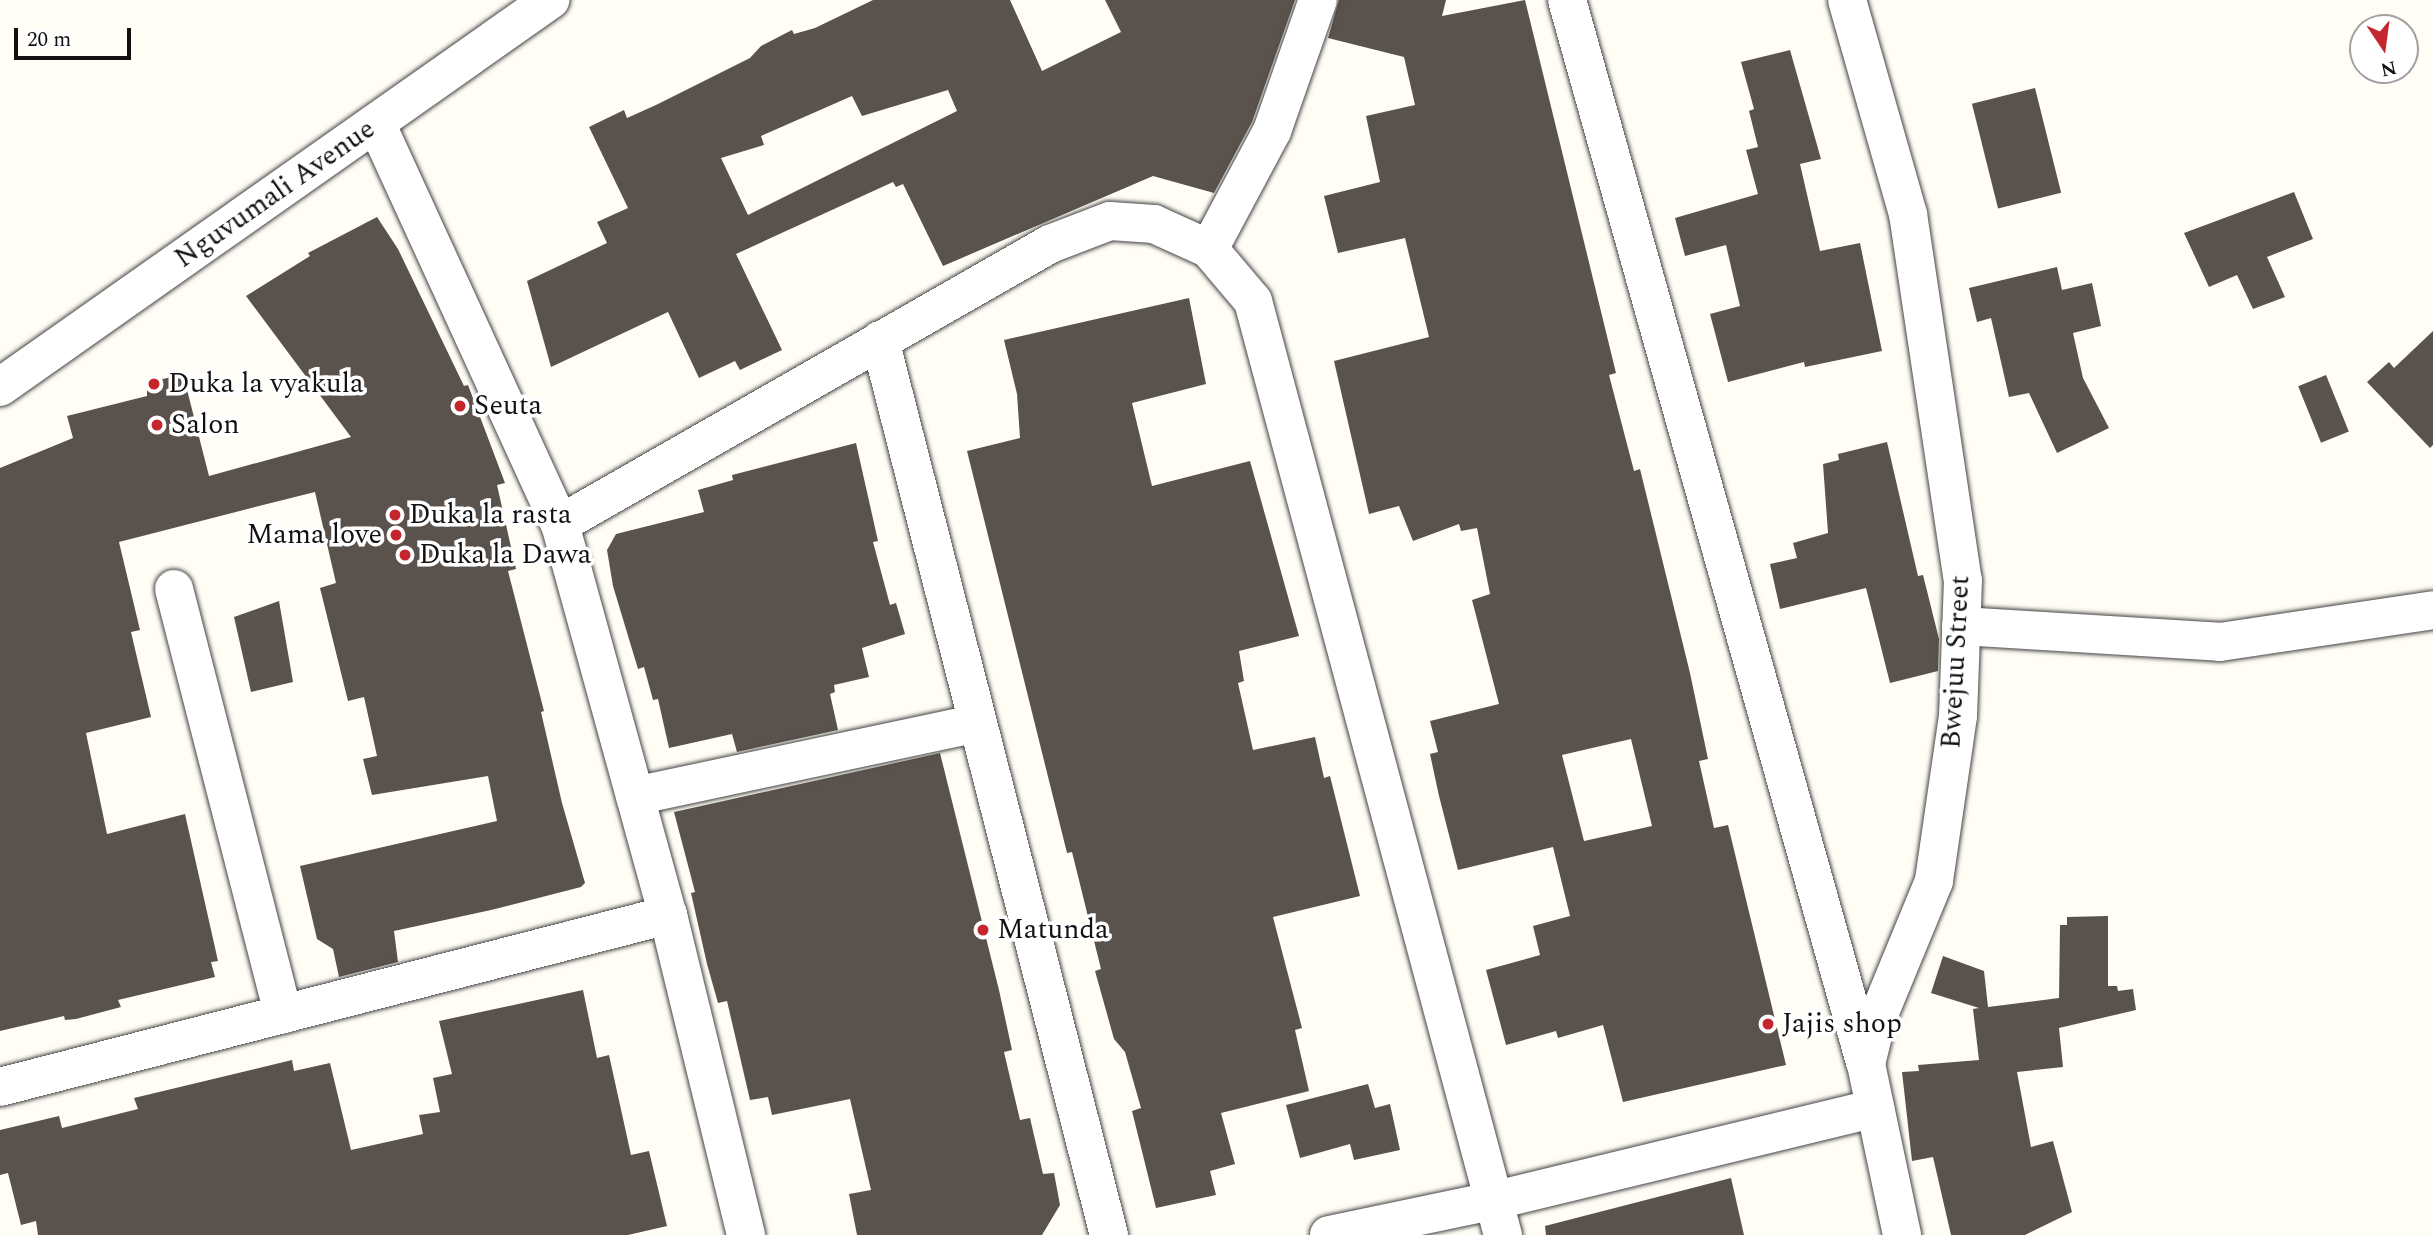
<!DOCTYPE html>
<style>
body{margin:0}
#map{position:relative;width:2433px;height:1235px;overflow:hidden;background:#fffdf5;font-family:Spectral,serif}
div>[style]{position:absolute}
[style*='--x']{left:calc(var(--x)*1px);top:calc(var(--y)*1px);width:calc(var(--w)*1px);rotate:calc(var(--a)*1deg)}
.building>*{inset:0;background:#5a524d;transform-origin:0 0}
.roads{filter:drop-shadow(0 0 2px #444) drop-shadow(0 0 2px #444)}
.minor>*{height:38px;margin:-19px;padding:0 19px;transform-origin:19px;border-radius:19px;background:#fff}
.dots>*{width:19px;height:19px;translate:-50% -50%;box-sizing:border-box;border:4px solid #fff;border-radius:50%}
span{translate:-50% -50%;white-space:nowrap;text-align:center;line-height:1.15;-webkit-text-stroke:7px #fff;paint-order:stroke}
.street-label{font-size:28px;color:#111}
.poi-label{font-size:28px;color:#111}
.left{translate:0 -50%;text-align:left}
.right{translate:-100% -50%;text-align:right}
.north{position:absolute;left:2349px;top:14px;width:70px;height:70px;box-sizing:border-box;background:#fff;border:2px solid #a0a0a0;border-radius:50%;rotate:167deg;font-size:19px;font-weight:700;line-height:28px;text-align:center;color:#111}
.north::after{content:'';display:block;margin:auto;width:24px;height:32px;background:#c4262e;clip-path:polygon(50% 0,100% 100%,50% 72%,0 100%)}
.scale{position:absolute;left:14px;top:28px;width:117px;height:32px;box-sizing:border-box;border:4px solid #111;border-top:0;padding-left:9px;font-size:21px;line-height:24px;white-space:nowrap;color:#111;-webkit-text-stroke:5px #fff;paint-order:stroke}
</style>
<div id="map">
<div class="building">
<i style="clip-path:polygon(evenodd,873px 0,1010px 0,1042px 71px,1121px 32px,1105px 0,1295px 0,1252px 122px,1214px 193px,1153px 176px,943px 266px,903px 184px,896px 187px,893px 182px,736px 254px,782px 350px,740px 370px,735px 361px,699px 378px,668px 312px,551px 367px,527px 281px,607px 243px,597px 222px,628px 208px,589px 127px,624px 110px,627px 118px,656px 105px,750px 58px,761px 46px,792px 30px,794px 34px,815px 28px,873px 0,948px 90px,957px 111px,748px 215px,721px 158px,764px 145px,761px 136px,852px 96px,862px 116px,948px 90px)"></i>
<i style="clip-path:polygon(evenodd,1339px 0,1446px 0,1442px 16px,1525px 0,1616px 373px,1609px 375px,1634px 471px,1640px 469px,1690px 673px,1708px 759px,1699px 761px,1714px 828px,1728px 825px,1786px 1065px,1623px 1102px,1603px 1025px,1558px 1038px,1556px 1031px,1506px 1045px,1486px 970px,1540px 955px,1533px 926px,1570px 916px,1553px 847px,1458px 870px,1439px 796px,1430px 754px,1438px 752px,1430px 721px,1499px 704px,1472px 600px,1490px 594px,1477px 528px,1461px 531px,1459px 524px,1413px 541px,1399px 506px,1369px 514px,1334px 361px,1429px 337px,1405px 238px,1338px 253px,1324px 196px,1380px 182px,1366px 116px,1415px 105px,1404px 57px,1328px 38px,1339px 0,1631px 739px,1652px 826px,1584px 841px,1562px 755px,1631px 739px)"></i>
<i style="clip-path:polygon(1790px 50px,1821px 159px,1800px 164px,1820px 251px,1860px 243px,1882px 351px,1805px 367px,1804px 362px,1728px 382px,1710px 314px,1740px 306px,1726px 245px,1685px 256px,1675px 218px,1758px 194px,1746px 150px,1758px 147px,1749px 111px,1754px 109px,1741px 62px)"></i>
<i style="left:2035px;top:88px;width:108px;height:65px;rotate:76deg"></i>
<i style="clip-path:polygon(2294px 192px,2313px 239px,2267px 257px,2285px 297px,2253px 309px,2237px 275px,2209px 287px,2184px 233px)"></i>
<i style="clip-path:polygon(377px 217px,398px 249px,464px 386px,468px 385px,505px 483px,497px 485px,516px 569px,508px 571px,544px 711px,541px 712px,562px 803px,585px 883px,581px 887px,491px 910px,394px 931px,398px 962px,339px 977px,333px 949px,317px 939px,300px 866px,497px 821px,488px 776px,372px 795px,363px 759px,377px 756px,364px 697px,348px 701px,320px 588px,336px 583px,315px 492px,271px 503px,119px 542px,140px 630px,131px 632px,151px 717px,86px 733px,107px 834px,185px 814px,218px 961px,211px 962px,215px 977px,118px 1000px,121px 1007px,76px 1019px,65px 1020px,64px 1016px,0 1031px,0 468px,73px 438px,67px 416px,147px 396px,147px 383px,183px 374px,209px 476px,351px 437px,246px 296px,310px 256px,308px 253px)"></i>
<i style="clip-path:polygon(2057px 267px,2062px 290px,2092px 283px,2101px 326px,2073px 333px,2083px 378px,2109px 428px,2057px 453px,2029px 393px,2009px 397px,1991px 318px,1977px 322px,1969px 288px)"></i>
<i style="clip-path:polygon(1189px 298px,1206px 384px,1132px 403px,1152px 486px,1250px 461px,1299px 636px,1239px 651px,1244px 681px,1238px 683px,1253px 750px,1315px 737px,1324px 778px,1330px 776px,1360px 896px,1273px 917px,1302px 1028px,1295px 1030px,1309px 1091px,1221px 1113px,1235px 1164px,1210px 1171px,1216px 1195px,1156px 1208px,1132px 1111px,1141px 1108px,1125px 1052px,1114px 1039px,1095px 971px,1101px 969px,1072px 852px,1067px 853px,967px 451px,1020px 438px,1017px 394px,1004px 340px)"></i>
<i style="clip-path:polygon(2433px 331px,2433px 445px,2430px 448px,2367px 382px,2389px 362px,2394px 368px)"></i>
<i style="left:2326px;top:375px;width:61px;height:30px;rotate:68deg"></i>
<i style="clip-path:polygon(1887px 442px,1918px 576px,1923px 575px,1939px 639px,1938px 671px,1890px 683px,1866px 588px,1780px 609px,1770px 564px,1797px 558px,1793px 543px,1828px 533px,1823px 464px,1839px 460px,1838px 454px)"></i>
<i style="clip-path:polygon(856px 443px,878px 541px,873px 542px,890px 605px,896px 603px,905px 634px,862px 648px,869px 677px,834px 685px,835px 692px,830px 694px,838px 730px,737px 752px,732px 734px,669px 748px,658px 699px,653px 700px,644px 667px,638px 669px,613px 586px,607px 550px,616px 534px,704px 512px,698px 490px,733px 480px,732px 475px)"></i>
<i style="clip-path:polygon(279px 601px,293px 682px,251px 692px,234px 617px)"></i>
<i style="clip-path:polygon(940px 753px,999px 990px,1012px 1050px,1004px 1052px,1020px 1120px,1030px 1118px,1043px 1174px,1054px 1173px,1060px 1205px,1042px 1235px,857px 1235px,849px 1194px,871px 1190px,850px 1099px,772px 1115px,768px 1097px,750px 1100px,727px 1001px,718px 1003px,707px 964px,691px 893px,695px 892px,674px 812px)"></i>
<i style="clip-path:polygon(2108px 916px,2108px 986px,2117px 986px,2118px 991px,2133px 989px,2136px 1010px,2059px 1028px,2063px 1067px,2017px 1072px,2031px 1147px,2053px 1141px,2072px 1212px,2025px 1235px,1951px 1235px,1933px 1157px,1912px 1161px,1902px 1072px,1919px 1071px,1918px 1065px,1979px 1060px,1973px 1009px,1979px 1008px,1931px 993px,1943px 956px,1984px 971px,1988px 1007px,2059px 998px,2060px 925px,2067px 925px,2067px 917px)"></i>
<i style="clip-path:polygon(583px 990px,597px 1058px,609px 1055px,631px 1155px,649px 1151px,667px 1226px,628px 1235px,38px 1235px,36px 1221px,21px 1225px,8px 1173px,0 1175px,0 1130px,59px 1116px,62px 1128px,138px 1109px,134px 1098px,292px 1060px,294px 1071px,330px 1063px,351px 1150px,423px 1134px,419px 1115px,440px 1112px,433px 1078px,452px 1074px,439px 1021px)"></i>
<i style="clip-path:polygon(1368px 1084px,1375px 1108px,1390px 1104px,1400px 1150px,1354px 1160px,1350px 1144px,1300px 1158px,1286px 1105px)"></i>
<i style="clip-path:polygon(1731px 1178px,1744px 1235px,1546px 1235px,1545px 1226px)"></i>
</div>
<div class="roads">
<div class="minor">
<i style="--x:1567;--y:0;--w:1103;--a:74.33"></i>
<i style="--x:1847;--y:0;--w:223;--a:74.1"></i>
<i style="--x:1908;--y:214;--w:370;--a:81.5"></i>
<i style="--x:1963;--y:580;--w:136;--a:92.1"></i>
<i style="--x:1958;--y:716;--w:167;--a:98.3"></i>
<i style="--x:1934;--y:881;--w:149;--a:112.4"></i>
<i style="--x:1877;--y:1019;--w:46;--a:103.7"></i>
<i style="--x:1866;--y:1064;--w:175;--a:78.1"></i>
<i style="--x:376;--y:123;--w:441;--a:65.4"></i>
<i style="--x:560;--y:524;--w:406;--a:74.6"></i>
<i style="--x:668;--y:915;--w:329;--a:76.3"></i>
<i style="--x:1209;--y:249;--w:134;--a:-61.9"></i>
<i style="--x:1272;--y:131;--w:139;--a:-70.7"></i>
<i style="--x:880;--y:340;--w:924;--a:75.65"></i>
<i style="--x:0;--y:387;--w:673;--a:-35.13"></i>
<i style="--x:560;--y:524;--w:564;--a:-29.74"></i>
<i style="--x:1050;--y:244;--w:64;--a:-21"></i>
<i style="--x:1110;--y:221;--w:44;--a:3.9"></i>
<i style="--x:1154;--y:224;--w:60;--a:24.4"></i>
<i style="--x:1209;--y:249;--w:68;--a:49.8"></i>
<i style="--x:1253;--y:301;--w:967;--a:75.02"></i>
<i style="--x:174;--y:589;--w:439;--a:75.6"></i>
<i style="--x:1961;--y:626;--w:259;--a:3.5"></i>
<i style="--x:2220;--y:642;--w:215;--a:-8.5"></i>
<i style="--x:635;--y:796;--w:350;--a:-12"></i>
<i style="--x:0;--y:1087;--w:690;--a:-14.44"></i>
<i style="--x:1329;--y:1235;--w:171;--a:-11.8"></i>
<i style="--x:1496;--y:1200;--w:390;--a:-13.6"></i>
</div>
</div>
<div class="dots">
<i style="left:154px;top:384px;background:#c4262e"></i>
<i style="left:460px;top:406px;background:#c4262e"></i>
<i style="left:157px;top:425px;background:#c4262e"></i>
<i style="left:395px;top:515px;background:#c4262e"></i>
<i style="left:396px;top:535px;background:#c4262e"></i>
<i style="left:405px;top:555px;background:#c4262e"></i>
<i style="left:983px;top:930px;background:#c4262e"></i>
<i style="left:1768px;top:1024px;background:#c4262e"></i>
</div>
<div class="street-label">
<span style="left:275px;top:194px;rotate:-35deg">Nguvumali Avenue</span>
<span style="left:1956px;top:662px;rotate:-87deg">Bwejuu Street</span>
</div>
<div class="poi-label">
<span class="left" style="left:168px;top:384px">Duka la vyakula</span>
<span class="left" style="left:474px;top:406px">Seuta</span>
<span class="left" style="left:171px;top:425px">Salon</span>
<span class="left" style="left:409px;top:515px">Duka la rasta</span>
<span class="right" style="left:382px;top:535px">Mama love</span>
<span class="left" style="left:419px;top:555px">Duka la Dawa</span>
<span class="left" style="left:997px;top:930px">Matunda</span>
<span class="left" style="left:1782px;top:1024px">Jajis shop</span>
</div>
<div class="north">N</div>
<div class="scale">20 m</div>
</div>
